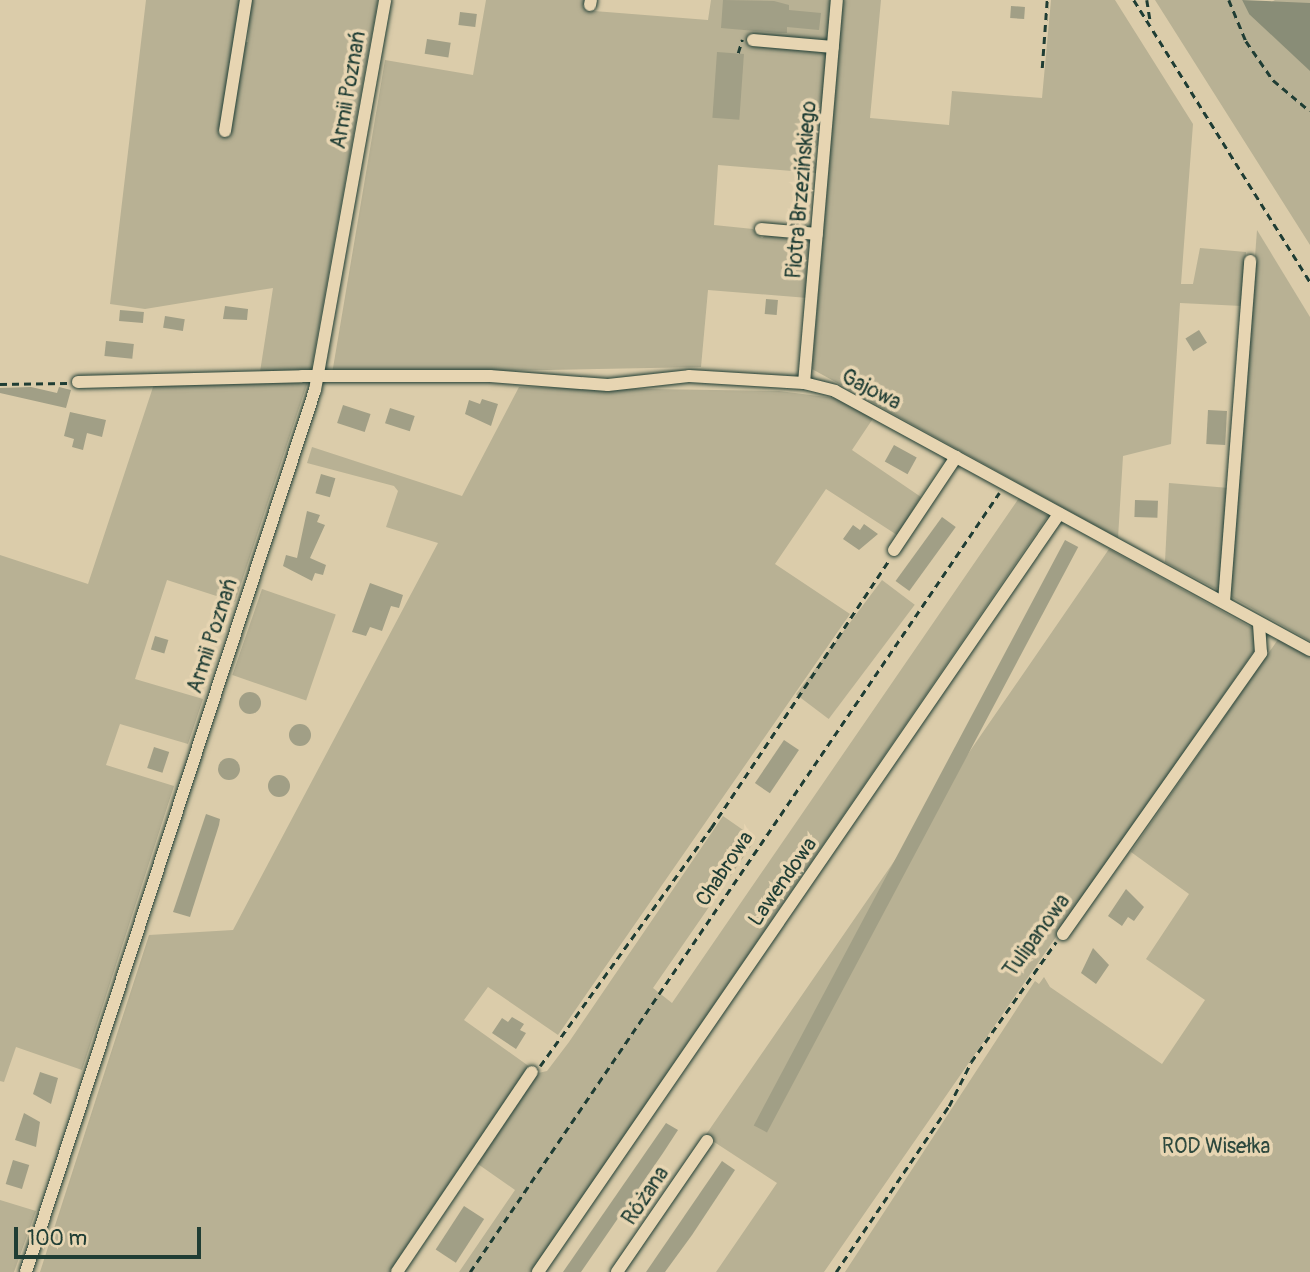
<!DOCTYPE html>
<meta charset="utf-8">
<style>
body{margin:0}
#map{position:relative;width:1310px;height:1272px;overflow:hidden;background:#dbccaa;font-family:Pangolin,sans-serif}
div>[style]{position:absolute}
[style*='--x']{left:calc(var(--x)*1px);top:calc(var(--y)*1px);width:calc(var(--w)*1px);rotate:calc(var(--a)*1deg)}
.green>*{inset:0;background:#b8b194;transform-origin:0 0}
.water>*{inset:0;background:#898d77}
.building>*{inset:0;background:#a19f86;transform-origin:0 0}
.round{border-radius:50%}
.path>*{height:2.5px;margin-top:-1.25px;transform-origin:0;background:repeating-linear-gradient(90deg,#1f3d34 0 7px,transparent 0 12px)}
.roads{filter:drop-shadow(0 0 2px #1f3d34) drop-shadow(0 0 2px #1f3d34)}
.minor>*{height:12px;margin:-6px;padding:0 6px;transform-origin:6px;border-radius:6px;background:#e7d5b2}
span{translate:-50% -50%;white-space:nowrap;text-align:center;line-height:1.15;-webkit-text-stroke:7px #e7d5b2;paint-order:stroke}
.street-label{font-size:21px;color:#1f3d34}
.park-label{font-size:21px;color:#2e493e}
.scale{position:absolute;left:14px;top:1227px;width:187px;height:32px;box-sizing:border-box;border:4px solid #1f3d34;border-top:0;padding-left:9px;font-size:21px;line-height:24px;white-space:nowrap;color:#1f3d34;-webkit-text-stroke:5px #e7d5b2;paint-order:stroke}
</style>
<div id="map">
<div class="green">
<i style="clip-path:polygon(146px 0,243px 0,242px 42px,248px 42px,250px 0,378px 0,311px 371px,260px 372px,273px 288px,145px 309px,110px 304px)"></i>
<i style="clip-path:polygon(486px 0,595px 0,594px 11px,708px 20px,711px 0,832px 0,821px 144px,812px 148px,810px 157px,817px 164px,816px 173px,718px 165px,714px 225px,753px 229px,762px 238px,767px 234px,813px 238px,808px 298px,708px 290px,701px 367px,332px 374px,385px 60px,473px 75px)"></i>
<i style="clip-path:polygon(843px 0,881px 0,870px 118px,949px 125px,952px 91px,1042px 98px,1051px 0,1115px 0,1193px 124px,1181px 284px,1193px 284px,1200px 248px,1246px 252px,1242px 306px,1180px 303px,1171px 444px,1123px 456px,1118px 538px,812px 369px)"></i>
<i style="clip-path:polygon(1155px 0,1242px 0,1249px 14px,1275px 0,1310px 0,1310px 245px)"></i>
<i style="clip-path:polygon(1257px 230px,1310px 317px,1310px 641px,1230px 596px)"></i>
<i style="clip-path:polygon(308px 381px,235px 602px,167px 580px,135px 679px,203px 699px,188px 744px,120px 724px,106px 765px,174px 786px,82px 1070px,16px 1047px,4px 1082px,0 1081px,0 555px,88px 584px,154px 384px)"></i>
<i style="clip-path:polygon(519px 387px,779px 391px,842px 399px,874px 417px,852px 450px,921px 497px,897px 535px,826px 489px,775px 564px,850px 614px,558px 1035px,488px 987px,464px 1020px,530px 1067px,392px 1272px,40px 1272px,149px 935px,233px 930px,438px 543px,386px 527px,398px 491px,394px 486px,307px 463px,312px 447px,462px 496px)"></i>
<i style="clip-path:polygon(1169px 483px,1229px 488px,1222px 586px,1216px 589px,1165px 562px)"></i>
<i style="clip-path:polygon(1019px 498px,1048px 516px,531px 1272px,459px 1272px,515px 1190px,475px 1162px,534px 1074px,547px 1071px,569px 1042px,723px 816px,756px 839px,653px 988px,672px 1003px)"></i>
<i style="clip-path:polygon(1109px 549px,1254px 629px,1256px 648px,824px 1272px,716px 1272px,777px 1183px,705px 1136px)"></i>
<i style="left:882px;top:580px;width:41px;height:143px;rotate:37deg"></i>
<i style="left:262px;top:589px;width:78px;height:91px;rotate:19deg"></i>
<i style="clip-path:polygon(1279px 638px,1310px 655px,1310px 1272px,845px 1272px,1035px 981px,1039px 984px,1044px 977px,1050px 987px,1162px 1064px,1205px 1000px,1146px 959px,1189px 894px,1131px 852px)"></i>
<i style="clip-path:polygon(0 1200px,36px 1211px,14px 1272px,0 1272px)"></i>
</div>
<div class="water">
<i style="clip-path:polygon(1242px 0,1310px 3px,1310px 71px,1249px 14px)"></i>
</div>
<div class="building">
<i style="clip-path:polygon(723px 0,774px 1px,789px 5px,789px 10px,821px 13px,819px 30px,787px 27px,787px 33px,779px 33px,721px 28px)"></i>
<i style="left:1011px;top:6px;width:14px;height:12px;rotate:4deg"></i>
<i style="left:460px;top:12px;width:17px;height:13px;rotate:7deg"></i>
<i style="left:427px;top:39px;width:24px;height:15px;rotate:9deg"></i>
<i style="left:717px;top:52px;width:27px;height:66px;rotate:4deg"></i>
<i style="left:766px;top:299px;width:12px;height:15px;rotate:5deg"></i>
<i style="clip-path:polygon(225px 306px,248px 309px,247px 320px,223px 319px)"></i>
<i style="left:120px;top:310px;width:24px;height:11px;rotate:5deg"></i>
<i style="left:165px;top:316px;width:20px;height:12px;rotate:9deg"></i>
<i style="left:1199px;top:330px;width:15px;height:16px;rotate:58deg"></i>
<i style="left:106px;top:341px;width:28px;height:15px;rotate:6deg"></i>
<i style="clip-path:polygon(31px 387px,57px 393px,59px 387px,71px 390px,66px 408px,0 393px,0 388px)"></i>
<i style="clip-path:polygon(482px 399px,498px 404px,491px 426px,465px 414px,469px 400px,480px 404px)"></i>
<i style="left:343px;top:405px;width:29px;height:19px;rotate:18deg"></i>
<i style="left:390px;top:408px;width:26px;height:16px;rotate:18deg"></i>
<i style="left:1208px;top:410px;width:19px;height:34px;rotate:3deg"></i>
<i style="clip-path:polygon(70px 412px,106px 420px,102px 437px,87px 433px,83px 450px,72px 447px,74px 439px,64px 436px)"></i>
<i style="left:894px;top:445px;width:26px;height:19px;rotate:29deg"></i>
<i style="left:321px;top:474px;width:15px;height:20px;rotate:16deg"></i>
<i style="left:1135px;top:500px;width:23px;height:17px;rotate:2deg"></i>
<i style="clip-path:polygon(307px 511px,320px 515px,317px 522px,325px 525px,310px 558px,326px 565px,323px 575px,315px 573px,312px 581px,283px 566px,286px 555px,297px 558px)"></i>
<i style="left:942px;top:517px;width:17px;height:79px;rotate:36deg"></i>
<i style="clip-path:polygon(864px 524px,878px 534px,859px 550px,843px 539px,853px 525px,860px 530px)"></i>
<i style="left:1065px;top:540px;width:15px;height:663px;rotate:28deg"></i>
<i style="clip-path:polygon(370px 583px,403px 595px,399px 608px,391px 606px,382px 631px,370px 627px,366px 636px,352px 632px)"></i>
<i style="left:155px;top:636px;width:14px;height:14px;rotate:17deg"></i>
<i class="round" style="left:239px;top:692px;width:22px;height:22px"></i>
<i class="round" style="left:289px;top:724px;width:22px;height:22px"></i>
<i style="left:784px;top:740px;width:18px;height:52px;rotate:34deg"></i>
<i style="left:154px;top:747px;width:16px;height:22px;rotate:18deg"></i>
<i class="round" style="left:218px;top:758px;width:22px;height:22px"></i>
<i class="round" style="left:268px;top:775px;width:22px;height:22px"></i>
<i style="clip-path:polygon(206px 814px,220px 819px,219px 825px,190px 917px,173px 912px)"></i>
<i style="clip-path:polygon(1126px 889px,1144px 907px,1134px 921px,1128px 917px,1122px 926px,1108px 916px)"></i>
<i style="clip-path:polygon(1093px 948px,1109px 965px,1096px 984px,1081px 973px)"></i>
<i style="clip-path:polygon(512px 1017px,524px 1024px,520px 1030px,526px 1033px,516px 1049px,492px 1033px,502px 1018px,508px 1022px)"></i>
<i style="clip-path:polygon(40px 1072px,58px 1078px,51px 1104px,33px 1094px)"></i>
<i style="clip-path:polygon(24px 1113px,40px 1122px,36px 1147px,15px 1140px)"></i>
<i style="clip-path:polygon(666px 1123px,678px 1130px,663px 1153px,581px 1272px,563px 1272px)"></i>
<i style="left:13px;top:1160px;width:17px;height:25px;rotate:17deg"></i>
<i style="clip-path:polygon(722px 1161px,735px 1170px,692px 1235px,665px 1272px,646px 1272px)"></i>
<i style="left:464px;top:1206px;width:24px;height:52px;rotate:33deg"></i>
</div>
<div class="path">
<i style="--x:1134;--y:0;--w:332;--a:58"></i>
<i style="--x:1147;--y:0;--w:24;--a:81"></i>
<i style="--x:1229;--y:0;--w:44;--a:67.5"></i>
<i style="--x:1246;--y:41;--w:47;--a:55.3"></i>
<i style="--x:1273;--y:80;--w:48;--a:40"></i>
<i style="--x:738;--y:53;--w:14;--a:-73"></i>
<i style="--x:1042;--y:68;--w:68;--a:-85.8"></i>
<i style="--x:0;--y:384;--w:67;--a:-0.9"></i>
<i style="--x:540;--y:1066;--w:293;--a:-54.3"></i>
<i style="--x:711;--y:828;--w:322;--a:-56.4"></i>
<i style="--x:470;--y:1272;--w:942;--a:-55.82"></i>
<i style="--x:836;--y:1272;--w:201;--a:-55.8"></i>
<i style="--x:949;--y:1106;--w:49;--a:-63.4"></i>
<i style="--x:971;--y:1062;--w:147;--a:-54.7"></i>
</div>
<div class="roads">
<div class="minor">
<i style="--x:590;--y:5;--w:5;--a:-79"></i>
<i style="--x:753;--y:40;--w:80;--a:5"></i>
<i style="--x:225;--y:131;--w:133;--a:-80.9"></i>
<i style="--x:761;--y:229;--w:56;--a:5.1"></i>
<i style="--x:78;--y:382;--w:224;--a:-1.5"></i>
<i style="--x:302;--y:376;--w:188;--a:0"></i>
<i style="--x:490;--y:376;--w:118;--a:4.4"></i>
<i style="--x:608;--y:385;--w:81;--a:-6.3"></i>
<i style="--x:689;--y:376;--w:115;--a:3.5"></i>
<i style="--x:804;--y:383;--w:32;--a:14"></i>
<i style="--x:835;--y:391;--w:541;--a:28.6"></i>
<i style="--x:804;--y:383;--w:384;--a:-85.1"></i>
<i style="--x:894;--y:550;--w:112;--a:-56.3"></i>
<i style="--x:1224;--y:602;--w:342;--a:-85.6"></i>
<i style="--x:1063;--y:934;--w:344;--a:-54.8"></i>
<i style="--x:1261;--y:653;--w:30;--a:-94"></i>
<i style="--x:26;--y:1272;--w:928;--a:-71.86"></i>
<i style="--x:315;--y:390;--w:396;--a:-79.8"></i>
<i style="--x:397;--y:1272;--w:241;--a:-56"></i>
<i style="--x:538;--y:1272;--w:920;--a:-55.5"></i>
<i style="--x:617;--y:1272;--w:159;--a:-55.5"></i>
</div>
</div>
<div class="street-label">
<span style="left:349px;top:90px;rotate:-80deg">Armii Poznań</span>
<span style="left:802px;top:190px;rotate:-85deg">Piotra Brzezińskiego</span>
<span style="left:871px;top:390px;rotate:27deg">Gajowa</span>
<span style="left:213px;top:636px;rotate:-72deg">Armii Poznań</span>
<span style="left:725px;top:869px;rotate:-56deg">Chabrowa</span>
<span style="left:783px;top:882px;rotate:-55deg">Lawendowa</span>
<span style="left:1037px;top:936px;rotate:-54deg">Tulipanowa</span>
<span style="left:646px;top:1196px;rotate:-56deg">Różana</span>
</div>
<div class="park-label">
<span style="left:1216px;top:1147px">ROD Wisełka</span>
</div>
<div class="scale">100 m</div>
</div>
